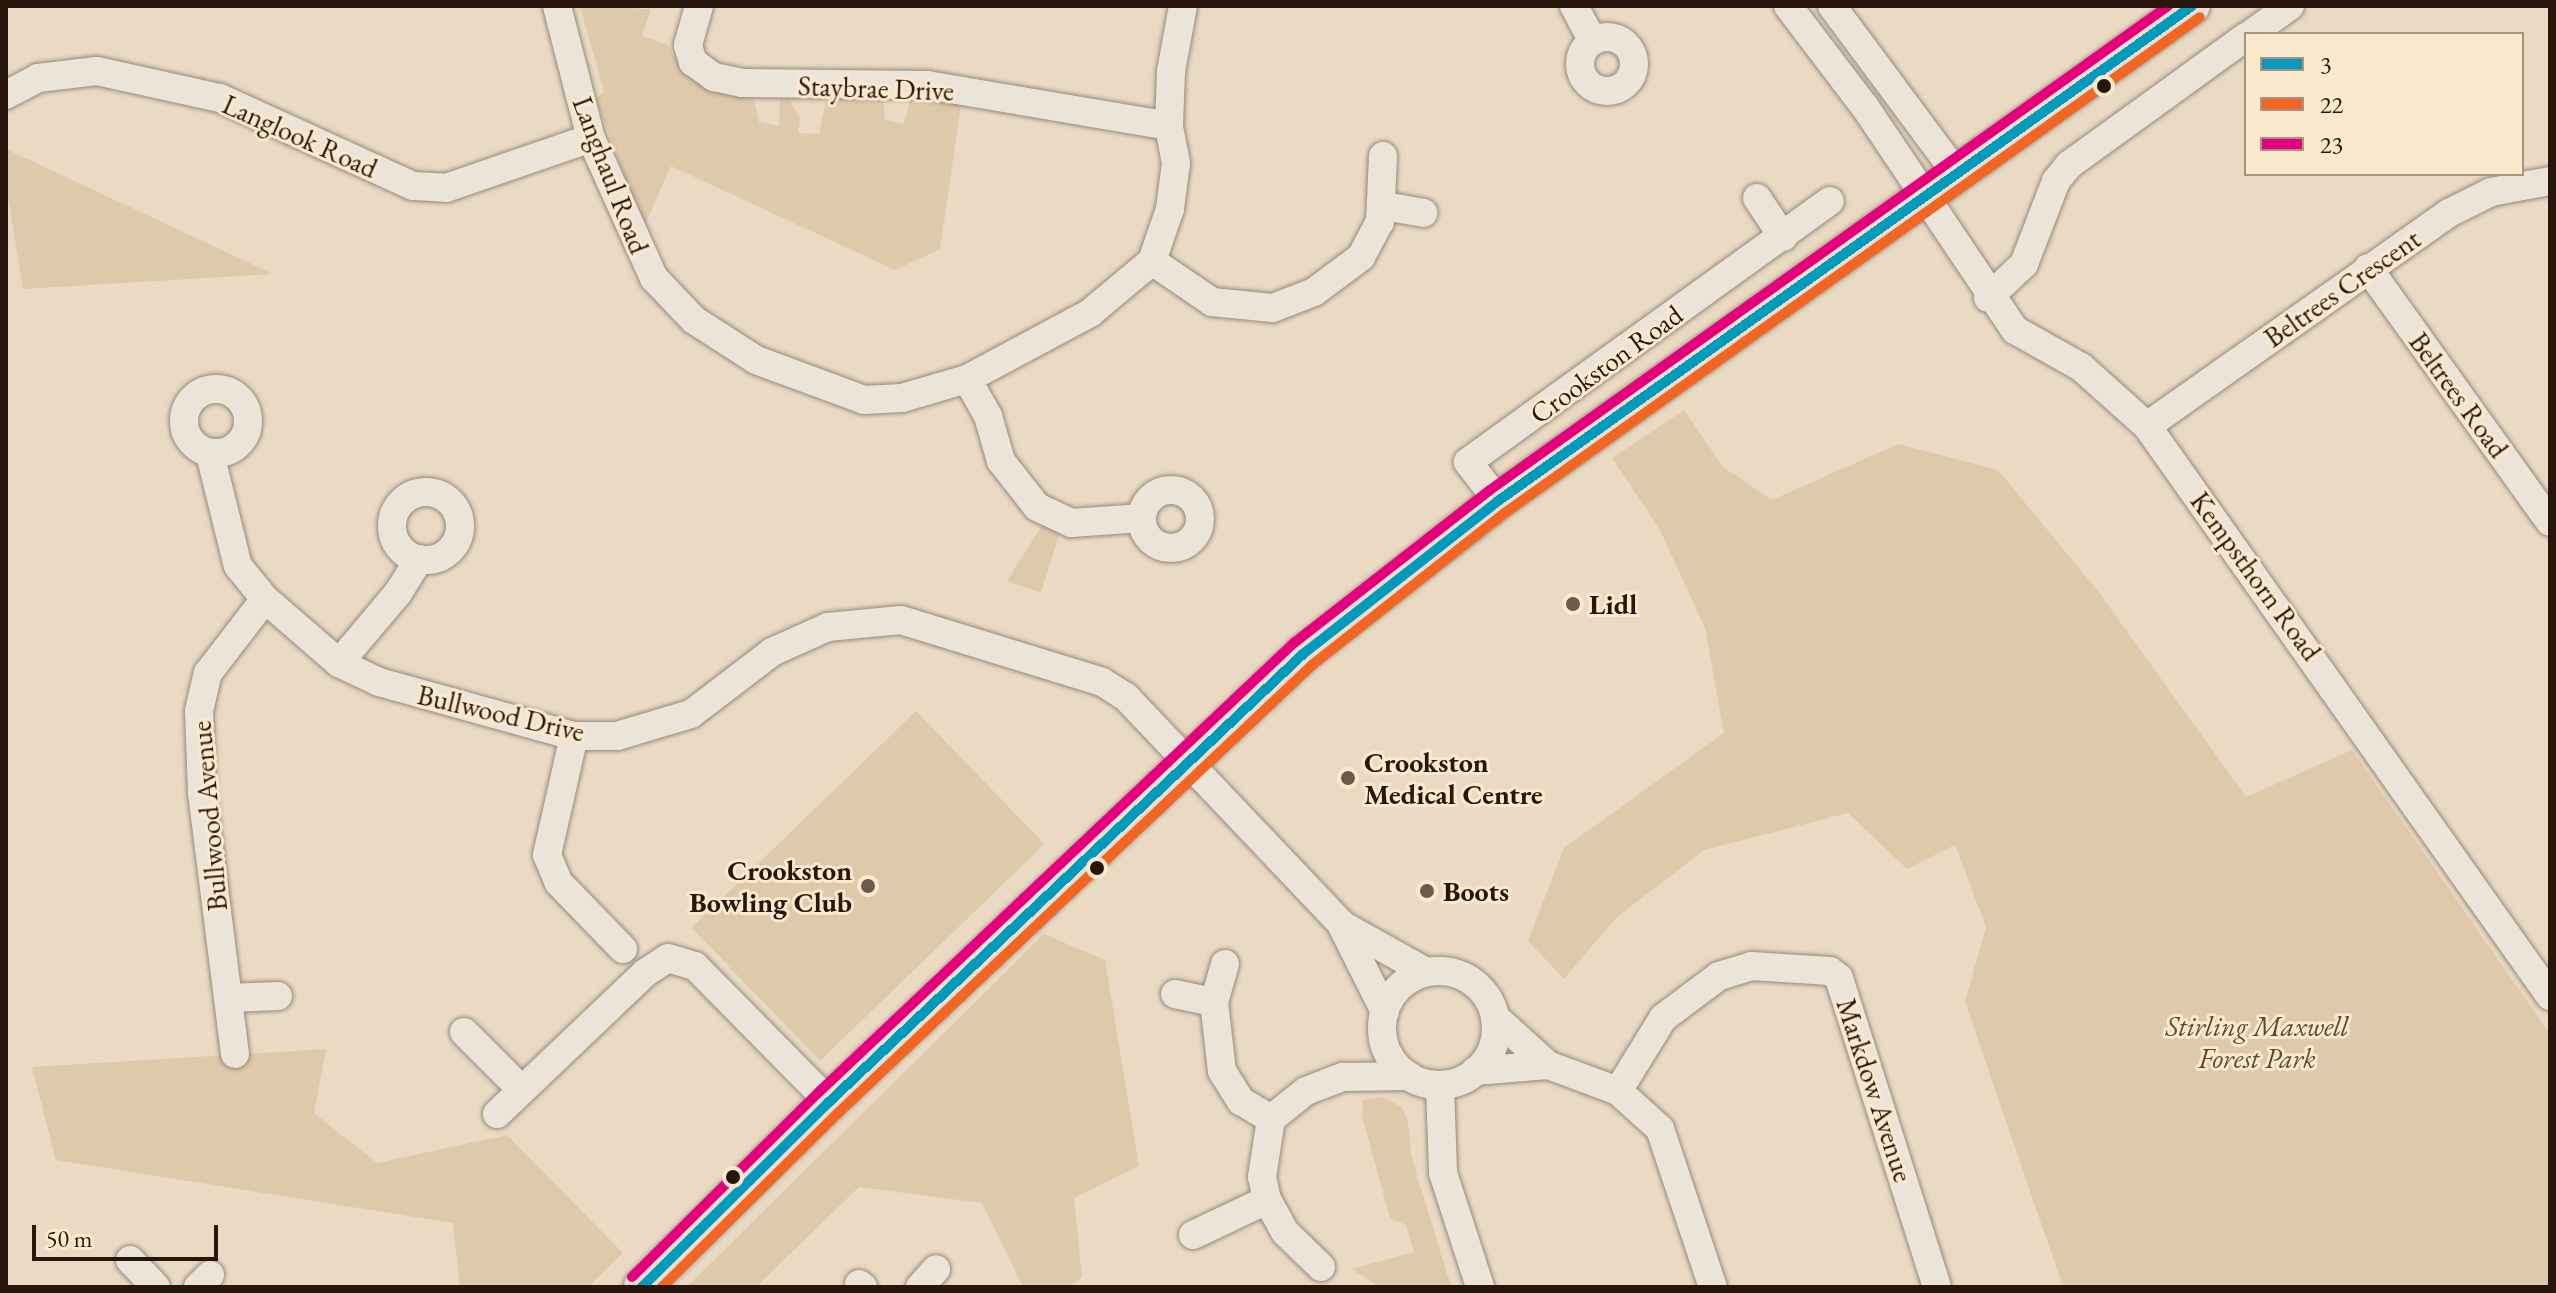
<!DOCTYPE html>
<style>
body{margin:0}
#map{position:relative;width:2556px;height:1293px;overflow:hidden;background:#eadac3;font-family:"EB Garamond",serif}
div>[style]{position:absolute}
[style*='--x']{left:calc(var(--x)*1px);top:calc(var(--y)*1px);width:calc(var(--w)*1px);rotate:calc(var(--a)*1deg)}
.green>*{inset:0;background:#dec9ab;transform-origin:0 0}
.roads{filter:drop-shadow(0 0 2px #958a7c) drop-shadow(0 0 2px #958a7c)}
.minor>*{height:28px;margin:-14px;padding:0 14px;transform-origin:14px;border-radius:14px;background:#ece4d9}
.minor>.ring{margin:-14px;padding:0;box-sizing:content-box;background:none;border:28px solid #ece4d9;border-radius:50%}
.major>*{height:36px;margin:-18px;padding:0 18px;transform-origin:18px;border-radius:18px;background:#e8e0d3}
.bus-1>*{height:10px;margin:-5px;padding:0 5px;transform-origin:5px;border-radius:5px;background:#049abb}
.bus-2>*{height:10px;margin:-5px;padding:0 5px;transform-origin:5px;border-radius:5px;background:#f26522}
.bus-3>*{height:10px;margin:-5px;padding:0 5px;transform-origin:5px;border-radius:5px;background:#e5007d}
.dots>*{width:22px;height:22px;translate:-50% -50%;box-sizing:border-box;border:4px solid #fbe9ce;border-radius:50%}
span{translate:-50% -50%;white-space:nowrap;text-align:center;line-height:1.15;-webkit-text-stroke:6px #fbe9ce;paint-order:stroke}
.street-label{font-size:28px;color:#28160c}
.poi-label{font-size:28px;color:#28160c;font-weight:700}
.left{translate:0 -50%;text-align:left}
.right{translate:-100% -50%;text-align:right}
.park-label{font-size:28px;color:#5c4836;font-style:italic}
.frame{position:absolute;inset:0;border:8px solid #28160c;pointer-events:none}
.legend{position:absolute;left:2244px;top:32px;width:280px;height:144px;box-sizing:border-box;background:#fbe9ce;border:2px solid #a79580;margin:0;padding:10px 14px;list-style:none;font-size:24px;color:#28160c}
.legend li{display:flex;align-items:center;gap:16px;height:40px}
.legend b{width:40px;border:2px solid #a79580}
.scale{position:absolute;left:32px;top:1225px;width:186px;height:36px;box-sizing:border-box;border:4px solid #28160c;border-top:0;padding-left:10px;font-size:24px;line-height:28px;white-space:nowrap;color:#28160c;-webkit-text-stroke:6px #fbe9ce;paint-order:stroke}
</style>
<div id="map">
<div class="green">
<i style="clip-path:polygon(575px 6px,651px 9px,642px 36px,668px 45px,683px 71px,704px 84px,753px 96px,759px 122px,779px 126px,780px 99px,789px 99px,800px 118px,798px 133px,819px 134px,826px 101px,838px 95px,883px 95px,885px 120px,904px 124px,912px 94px,962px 98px,940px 249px,895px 270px,671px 166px,644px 227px,596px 99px,604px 91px,581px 10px)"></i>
<i style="clip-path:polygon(6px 149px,273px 274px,23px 289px,6px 185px)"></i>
<i style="clip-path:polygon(1684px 410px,1723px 467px,1772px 500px,1898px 444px,1998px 470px,2098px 591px,2246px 797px,2352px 750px,2550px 1034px,2550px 1287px,2063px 1287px,1965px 1002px,1986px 927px,1955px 845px,1907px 869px,1848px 813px,1704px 850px,1616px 918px,1564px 979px,1528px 941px,1564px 848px,1724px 733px,1705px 628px,1659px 528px,1612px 458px)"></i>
<i style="clip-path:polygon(1042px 525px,1060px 532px,1041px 593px,1007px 581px)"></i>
<i style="left:916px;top:711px;width:185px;height:312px;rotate:46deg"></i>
<i style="clip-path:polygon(1044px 934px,1105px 960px,1139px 1166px,1074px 1198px,1082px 1277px,1068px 1287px,1023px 1287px,982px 1203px,859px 1187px,756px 1287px,687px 1287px)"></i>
<i style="clip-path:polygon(326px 1049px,314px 1113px,377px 1163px,507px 1135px,623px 1253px,588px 1287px,460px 1287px,453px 1223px,56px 1160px,32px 1067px)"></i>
<i style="clip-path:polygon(1382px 1097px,1402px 1107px,1408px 1122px,1411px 1155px,1451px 1287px,1379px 1287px,1352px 1269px,1414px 1252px,1406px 1225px,1390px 1218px,1362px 1116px,1363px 1100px)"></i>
</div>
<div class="roads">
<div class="minor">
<i style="--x:557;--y:6;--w:136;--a:75.6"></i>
<i style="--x:591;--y:138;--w:154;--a:65.8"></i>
<i style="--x:654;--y:278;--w:58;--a:46.4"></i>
<i style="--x:694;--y:320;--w:74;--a:32.8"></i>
<i style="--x:756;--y:360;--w:115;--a:20.3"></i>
<i style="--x:864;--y:400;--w:38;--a:-3"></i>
<i style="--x:902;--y:398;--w:68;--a:-16.3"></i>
<i style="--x:967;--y:379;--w:140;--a:-28.2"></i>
<i style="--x:1090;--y:313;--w:81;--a:-40"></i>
<i style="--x:1152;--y:261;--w:55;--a:-70.9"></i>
<i style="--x:1170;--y:209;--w:46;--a:-82.6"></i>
<i style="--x:1176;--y:163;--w:38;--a:-101"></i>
<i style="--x:1169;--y:126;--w:55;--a:-87.9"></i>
<i style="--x:1171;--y:71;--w:66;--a:-79.5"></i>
<i style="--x:699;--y:6;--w:41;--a:105.8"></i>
<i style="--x:688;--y:45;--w:18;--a:74"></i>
<i style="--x:693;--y:62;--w:26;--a:36"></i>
<i style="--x:714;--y:77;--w:29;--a:12"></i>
<i style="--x:742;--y:83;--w:185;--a:0.6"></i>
<i style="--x:927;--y:85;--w:245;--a:9.6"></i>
<i style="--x:1574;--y:6;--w:38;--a:62"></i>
<i style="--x:1788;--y:6;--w:127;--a:52.7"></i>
<i style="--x:1865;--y:107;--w:269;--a:56.1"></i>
<i style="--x:2015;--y:330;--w:76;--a:29.3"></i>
<i style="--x:2081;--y:367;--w:89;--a:41.8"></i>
<i style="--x:2147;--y:426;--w:698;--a:54.74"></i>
<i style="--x:1832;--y:6;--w:208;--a:53.4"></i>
<i style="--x:2251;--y:34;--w:48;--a:-35.7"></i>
<i class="ring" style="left:1580px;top:37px;width:26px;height:26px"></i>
<i style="--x:6;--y:95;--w:36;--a:-28"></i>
<i style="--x:38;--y:78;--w:59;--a:-6.8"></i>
<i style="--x:97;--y:71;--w:126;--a:12.4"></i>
<i style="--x:220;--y:98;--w:212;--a:24.5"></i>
<i style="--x:413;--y:186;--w:33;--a:3"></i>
<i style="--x:446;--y:188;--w:153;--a:-19"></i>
<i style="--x:1757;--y:198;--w:47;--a:56.3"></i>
<i style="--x:1384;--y:206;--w:40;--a:10"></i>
<i style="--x:1152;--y:261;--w:73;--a:34.3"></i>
<i style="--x:1212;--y:302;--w:61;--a:5.6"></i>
<i style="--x:1273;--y:308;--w:44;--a:-21.3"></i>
<i style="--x:1314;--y:292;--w:59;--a:-36.7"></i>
<i style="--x:1361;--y:257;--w:40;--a:-62"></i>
<i style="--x:1380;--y:222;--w:66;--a:-87.4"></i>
<i style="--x:2368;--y:268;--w:312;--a:54.4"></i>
<i style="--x:1988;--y:298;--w:50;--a:-43.4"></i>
<i style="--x:2024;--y:264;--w:89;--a:-68.9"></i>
<i style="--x:2056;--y:181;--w:21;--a:-51"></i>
<i style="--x:2069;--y:165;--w:218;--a:-35.9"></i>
<i style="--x:967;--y:379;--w:43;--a:60.4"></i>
<i style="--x:988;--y:416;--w:47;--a:73.9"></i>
<i style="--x:1001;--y:461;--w:58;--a:52"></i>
<i style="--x:1037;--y:507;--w:38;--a:25"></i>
<i style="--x:1071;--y:523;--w:71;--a:-4"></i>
<i class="ring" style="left:184px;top:389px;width:36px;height:36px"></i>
<i style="--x:2147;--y:426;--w:370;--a:-35.2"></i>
<i style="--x:2449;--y:213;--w:47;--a:-26.6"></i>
<i style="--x:2491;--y:192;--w:60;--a:-10.6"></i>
<i style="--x:210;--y:454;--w:115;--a:76"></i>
<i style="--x:238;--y:566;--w:43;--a:50.7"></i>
<i style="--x:265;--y:599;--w:98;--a:40.9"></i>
<i style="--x:339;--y:663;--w:44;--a:25.4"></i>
<i style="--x:379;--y:682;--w:202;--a:15.5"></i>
<i style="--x:574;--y:736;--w:43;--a:0"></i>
<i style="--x:617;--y:736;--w:77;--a:-16.6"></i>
<i style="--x:691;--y:714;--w:102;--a:-37.4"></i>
<i style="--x:772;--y:652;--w:61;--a:-24.1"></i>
<i style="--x:828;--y:627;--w:73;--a:-5.5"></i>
<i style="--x:901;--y:620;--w:210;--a:17.1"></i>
<i style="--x:1102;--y:682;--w:28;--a:32"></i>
<i style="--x:1126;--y:697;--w:314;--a:46.5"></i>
<i style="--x:1342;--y:925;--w:96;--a:29.2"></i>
<i class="ring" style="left:1142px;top:490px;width:30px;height:30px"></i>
<i class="ring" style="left:392px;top:492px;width:40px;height:40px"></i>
<i style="--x:1498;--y:501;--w:49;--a:-127.6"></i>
<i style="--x:1468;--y:462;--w:446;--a:-35.8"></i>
<i style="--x:339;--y:663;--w:92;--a:-49.9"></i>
<i style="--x:398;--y:593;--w:40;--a:-58"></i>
<i style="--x:574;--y:736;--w:122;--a:102.8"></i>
<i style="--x:547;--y:855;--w:30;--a:67"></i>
<i style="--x:559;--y:883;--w:92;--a:45.9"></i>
<i style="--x:1342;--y:926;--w:96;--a:63.4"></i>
<i style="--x:1225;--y:964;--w:40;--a:106"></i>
<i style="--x:1214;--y:1002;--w:69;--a:83.4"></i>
<i style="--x:1222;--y:1071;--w:36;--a:58"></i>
<i style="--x:1241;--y:1101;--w:35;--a:31"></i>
<i class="ring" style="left:1382px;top:971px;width:86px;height:86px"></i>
<i style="--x:1175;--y:994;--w:40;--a:12"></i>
<i style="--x:228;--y:998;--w:50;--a:-2.3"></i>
<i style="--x:1495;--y:1017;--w:72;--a:42.2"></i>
<i style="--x:1548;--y:1065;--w:75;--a:20.4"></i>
<i style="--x:1618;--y:1091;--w:57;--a:42.1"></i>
<i style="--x:1660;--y:1129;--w:167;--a:71.5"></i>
<i style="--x:464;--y:1032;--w:82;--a:45"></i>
<i style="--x:235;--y:1054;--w:263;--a:-97.2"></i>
<i style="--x:202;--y:793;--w:82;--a:-92.1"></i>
<i style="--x:199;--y:711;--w:39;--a:-77"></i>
<i style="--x:208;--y:673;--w:93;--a:-52.4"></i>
<i style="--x:1475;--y:1071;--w:73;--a:-4.7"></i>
<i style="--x:1440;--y:1085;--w:88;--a:88"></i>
<i style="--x:1443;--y:1173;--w:120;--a:72"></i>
<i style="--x:1618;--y:1091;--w:86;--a:-58.3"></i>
<i style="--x:1663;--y:1018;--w:70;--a:-36.9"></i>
<i style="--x:1719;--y:976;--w:34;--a:-17"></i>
<i style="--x:1751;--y:966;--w:79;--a:3.6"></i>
<i style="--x:1830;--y:971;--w:11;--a:38"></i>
<i style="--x:1839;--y:978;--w:324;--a:72.4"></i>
<i style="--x:497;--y:1114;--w:204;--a:-43.6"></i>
<i style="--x:645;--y:973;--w:27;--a:-33"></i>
<i style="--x:668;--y:958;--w:28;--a:17"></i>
<i style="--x:695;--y:966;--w:191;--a:45.4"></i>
<i style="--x:1193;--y:1235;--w:82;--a:-25.3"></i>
<i style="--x:130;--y:1260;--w:37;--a:46"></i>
<i style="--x:1321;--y:1267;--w:50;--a:-135.8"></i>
<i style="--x:1285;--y:1232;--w:37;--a:-119"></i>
<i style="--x:1267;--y:1200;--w:24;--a:-102"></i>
<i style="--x:1262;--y:1177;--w:59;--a:-81.2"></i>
<i style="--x:1271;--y:1119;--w:45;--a:-38.7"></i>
<i style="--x:1306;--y:1091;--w:40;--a:-21"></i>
<i style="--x:1343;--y:1077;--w:66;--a:-0.9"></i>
<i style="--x:859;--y:1284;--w:5;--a:37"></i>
<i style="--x:198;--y:1287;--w:17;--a:-45"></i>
<i style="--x:920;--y:1287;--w:24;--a:-48"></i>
</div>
<div class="major">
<i style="--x:642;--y:1287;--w:263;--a:-44.7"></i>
<i style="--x:829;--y:1102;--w:652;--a:-43.38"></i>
<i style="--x:1303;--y:654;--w:248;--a:-38.1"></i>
<i style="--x:1498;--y:501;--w:852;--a:-35.5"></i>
</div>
</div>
<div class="bus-1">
<i style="--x:642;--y:1287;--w:263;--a:-44.7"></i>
<i style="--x:829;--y:1102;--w:652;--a:-43.38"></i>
<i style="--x:1303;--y:654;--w:248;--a:-38.1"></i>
<i style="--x:1498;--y:501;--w:852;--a:-35.5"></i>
</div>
<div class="bus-2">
<i style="--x:662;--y:1287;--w:249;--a:-44.7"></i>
<i style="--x:839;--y:1112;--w:651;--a:-43.38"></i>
<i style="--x:1312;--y:665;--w:247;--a:-38.3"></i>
<i style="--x:1506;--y:512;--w:852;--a:-35.5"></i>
</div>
<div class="bus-3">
<i style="--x:632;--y:1277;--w:263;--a:-44.7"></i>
<i style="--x:819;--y:1092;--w:654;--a:-43.39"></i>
<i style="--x:1294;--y:643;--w:249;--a:-38"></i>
<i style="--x:1490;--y:490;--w:833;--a:-35.52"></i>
</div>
<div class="dots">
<i style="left:2104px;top:86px;background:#28160c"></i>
<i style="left:1573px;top:604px;background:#6c5b4c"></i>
<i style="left:1348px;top:778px;background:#6c5b4c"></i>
<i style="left:1097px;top:868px;background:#28160c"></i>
<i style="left:868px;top:886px;background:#6c5b4c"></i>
<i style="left:1427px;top:891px;background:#6c5b4c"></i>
<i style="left:733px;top:1177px;background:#28160c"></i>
</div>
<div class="street-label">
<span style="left:876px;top:88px;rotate:2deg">Staybrae Drive</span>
<span style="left:300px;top:136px;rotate:24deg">Langlook Road</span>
<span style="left:611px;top:175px;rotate:69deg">Langhaul Road</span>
<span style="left:2342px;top:288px;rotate:-35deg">Beltrees Crescent</span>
<span style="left:1606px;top:364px;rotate:-36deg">Crookston Road</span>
<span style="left:2459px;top:395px;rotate:54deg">Beltrees Road</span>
<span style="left:2256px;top:576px;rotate:54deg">Kempsthorn Road</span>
<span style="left:501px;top:713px;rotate:13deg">Bullwood Drive</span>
<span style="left:209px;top:816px;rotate:-95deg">Bullwood Avenue</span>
<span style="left:1875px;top:1090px;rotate:72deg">Markdow Avenue</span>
</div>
<div class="poi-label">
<span class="left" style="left:1589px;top:604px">Lidl</span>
<span class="left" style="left:1364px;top:778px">Crookston<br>Medical Centre</span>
<span class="right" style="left:852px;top:886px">Crookston<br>Bowling Club</span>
<span class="left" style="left:1443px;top:891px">Boots</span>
</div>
<div class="park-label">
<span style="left:2257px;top:1042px">Stirling Maxwell<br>Forest Park</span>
</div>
<div class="frame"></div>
<ul class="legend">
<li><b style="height:10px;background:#049abb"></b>3</li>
<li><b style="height:10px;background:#f26522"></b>22</li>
<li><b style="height:10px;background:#e5007d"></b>23</li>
</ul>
<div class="scale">50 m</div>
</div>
